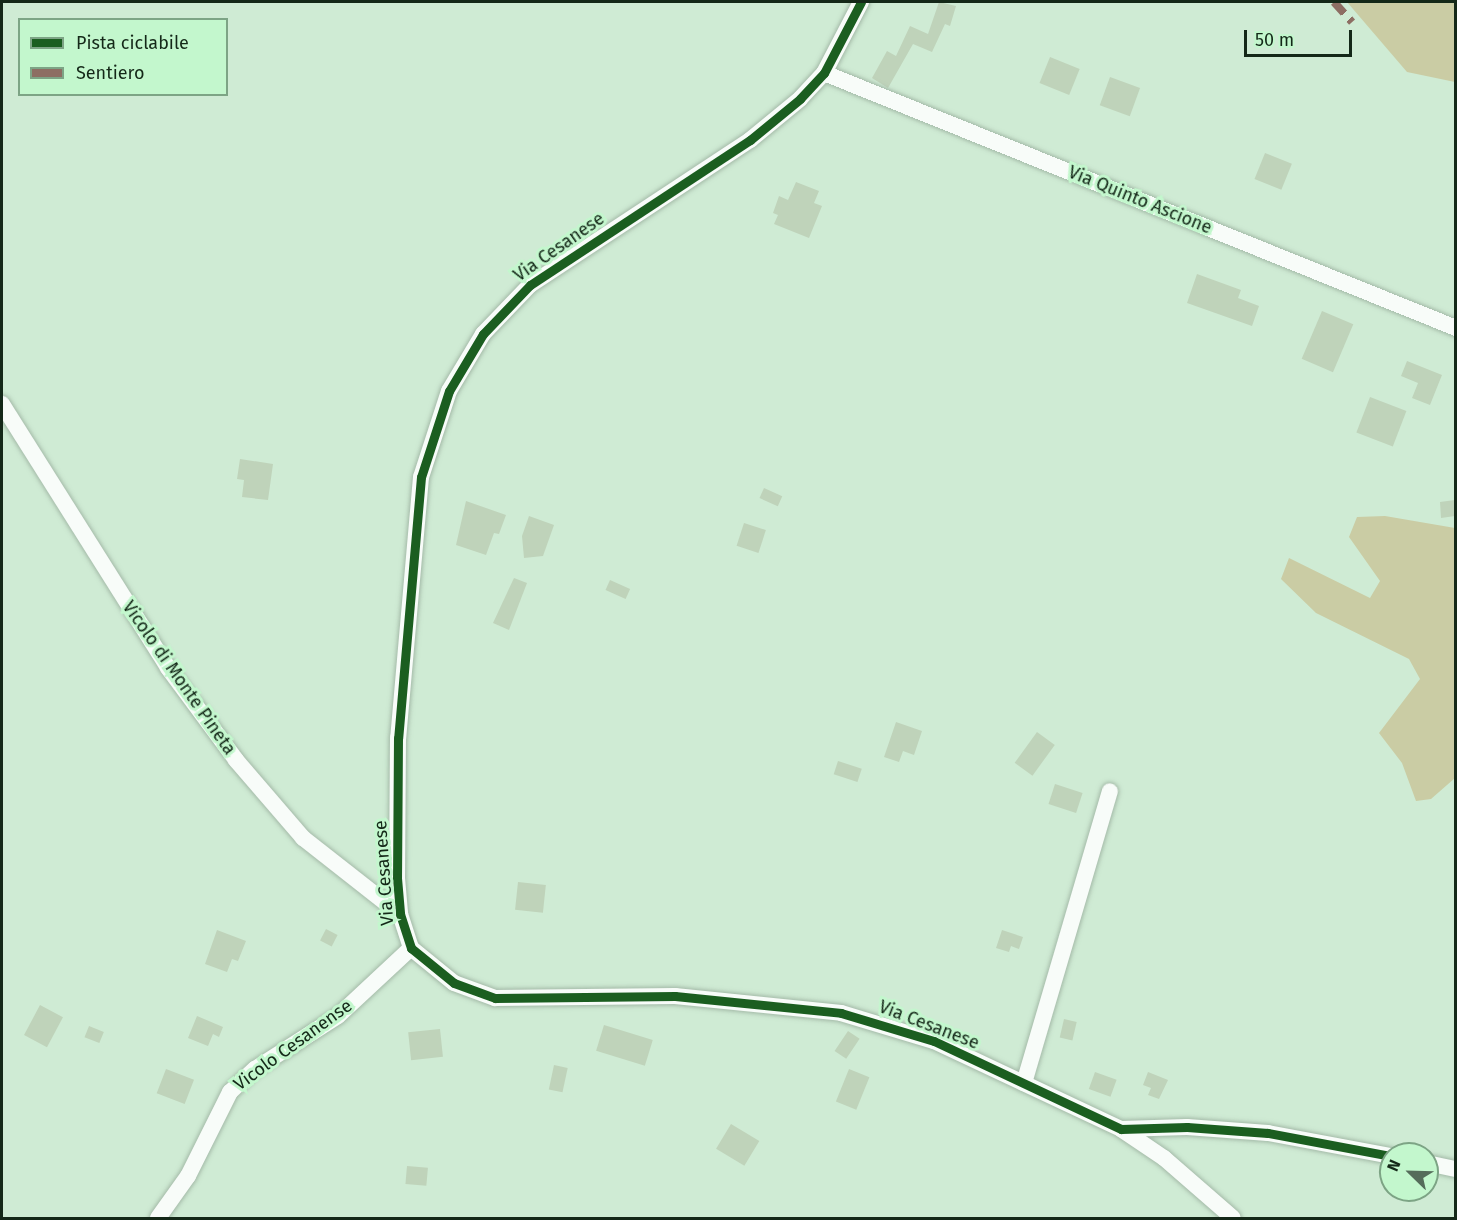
<!DOCTYPE html>
<style>
body{margin:0}
#map{position:relative;width:1457px;height:1220px;overflow:hidden;background:#cfebd4;font-family:"Fira Sans",sans-serif}
div>[style]{position:absolute}
[style*='--x']{left:calc(var(--x)*1px);top:calc(var(--y)*1px);width:calc(var(--w)*1px);rotate:calc(var(--a)*1deg)}
.green>*{inset:0;background:#cacca4}
.building>*{inset:0;background:#bfd3ba;transform-origin:0 0}
.roads{filter:drop-shadow(0 0 2px #a4baa8) drop-shadow(0 0 2px #a4baa8)}
.minor>*{height:16px;margin:-8px;padding:0 8px;transform-origin:8px;border-radius:8px;background:#f8fcf9}
.quiet>*{height:8px;margin-top:-4px;transform-origin:0;background:repeating-linear-gradient(90deg,#8d6e63 0 15px,transparent 0 23px)}
.cycleway>*{height:9px;margin:-4.5px;padding:0 4.5px;transform-origin:4.5px;border-radius:4.5px;background:#1b5e20}
span{translate:-50% -50%;white-space:nowrap;text-align:center;line-height:1.15;-webkit-text-stroke:6px #c3f7cd;paint-order:stroke}
.street-label{font-size:18px;color:#142818}
.frame{position:absolute;inset:0;border:3px solid #142818;pointer-events:none}
.legend{position:absolute;left:18px;top:18px;width:210px;height:78px;box-sizing:border-box;background:#c3f7cd;border:2px solid #7da485;margin:0;padding:8px 10px;list-style:none;font-size:18px;color:#142818}
.legend li{display:flex;align-items:center;gap:12px;height:30px}
.legend b{width:30px;border:2px solid #7da485}
.north{position:absolute;left:1379px;top:1142px;width:60px;height:60px;box-sizing:border-box;background:#c3f7cd;border:2px solid #7da485;border-radius:50%;rotate:293deg;font-size:16px;font-weight:700;line-height:24px;text-align:center;color:#142818}
.north::after{content:'';display:block;margin:auto;width:21px;height:27px;background:#556c5a;clip-path:polygon(50% 0,100% 100%,50% 72%,0 100%)}
.scale{position:absolute;left:1244px;top:30px;width:108px;height:27px;box-sizing:border-box;border:3px solid #142818;border-top:0;padding-left:8px;font-size:18px;line-height:21px;white-space:nowrap;color:#142818;-webkit-text-stroke:4px #c3f7cd;paint-order:stroke}
</style>
<div id="map">
<div class="green">
<i style="clip-path:polygon(1347px 2px,1455px 2px,1455px 82px,1407px 72px)"></i>
<i style="clip-path:polygon(1385px 516px,1455px 528px,1455px 778px,1431px 799px,1416px 801px,1402px 763px,1379px 733px,1420px 679px,1409px 659px,1316px 613px,1281px 579px,1289px 558px,1370px 598px,1380px 581px,1349px 537px,1357px 517px)"></i>
</div>
<div class="building">
<i style="clip-path:polygon(939px 2px,956px 6px,950px 26px,945px 24px,932px 52px,913px 44px,888px 88px,872px 78px,887px 51px,896px 56px,910px 26px,928px 34px)"></i>
<i style="left:1050px;top:57px;width:32px;height:28px;rotate:22deg"></i>
<i style="left:1110px;top:77px;width:32px;height:30px;rotate:20deg"></i>
<i style="left:1265px;top:153px;width:29px;height:28px;rotate:22deg"></i>
<i style="clip-path:polygon(796px 182px,819px 191px,814px 203px,822px 206px,809px 238px,774px 224px,778px 215px,773px 213px,779px 196px,788px 200px)"></i>
<i style="clip-path:polygon(1197px 274px,1241px 290px,1238px 298px,1259px 306px,1252px 326px,1187px 303px)"></i>
<i style="left:1322px;top:311px;width:34px;height:52px;rotate:23deg"></i>
<i style="clip-path:polygon(1407px 361px,1442px 375px,1430px 405px,1412px 398px,1418px 383px,1401px 376px)"></i>
<i style="left:1370px;top:397px;width:39px;height:38px;rotate:21deg"></i>
<i style="clip-path:polygon(240px 459px,273px 464px,268px 500px,242px 497px,244px 480px,237px 479px)"></i>
<i style="left:764px;top:488px;width:20px;height:11px;rotate:24deg"></i>
<i style="clip-path:polygon(1455px 500px,1455px 516px,1441px 518px,1440px 502px)"></i>
<i style="clip-path:polygon(466px 501px,506px 515px,499px 534px,494px 533px,486px 555px,456px 545px)"></i>
<i style="clip-path:polygon(529px 516px,554px 525px,543px 556px,524px 558px,522px 536px)"></i>
<i style="left:744px;top:523px;width:23px;height:24px;rotate:18deg"></i>
<i style="clip-path:polygon(514px 578px,527px 583px,509px 630px,493px 623px)"></i>
<i style="left:610px;top:580px;width:22px;height:11px;rotate:24deg"></i>
<i style="clip-path:polygon(896px 722px,922px 731px,914px 755px,903px 751px,899px 762px,884px 757px)"></i>
<i style="left:1037px;top:732px;width:22px;height:38px;rotate:36deg"></i>
<i style="left:838px;top:761px;width:25px;height:14px;rotate:18deg"></i>
<i style="left:1055px;top:784px;width:29px;height:21px;rotate:18deg"></i>
<i style="left:518px;top:882px;width:28px;height:28px;rotate:6deg"></i>
<i style="left:326px;top:929px;width:13px;height:13px;rotate:27deg"></i>
<i style="clip-path:polygon(217px 930px,246px 941px,238px 961px,232px 959px,227px 972px,205px 964px)"></i>
<i style="clip-path:polygon(1002px 930px,1023px 937px,1019px 949px,1011px 946px,1009px 952px,996px 948px)"></i>
<i style="left:40px;top:1005px;width:26px;height:34px;rotate:28deg"></i>
<i style="clip-path:polygon(197px 1016px,223px 1027px,219px 1037px,213px 1034px,208px 1046px,188px 1038px)"></i>
<i style="left:1064px;top:1019px;width:13px;height:19px;rotate:13deg"></i>
<i style="left:604px;top:1025px;width:51px;height:27px;rotate:17deg"></i>
<i style="left:89px;top:1026px;width:16px;height:12px;rotate:22deg"></i>
<i style="left:440px;top:1029px;width:28px;height:32px;rotate:84deg"></i>
<i style="left:848px;top:1031px;width:14px;height:24px;rotate:34deg"></i>
<i style="left:554px;top:1065px;width:14px;height:25px;rotate:12deg"></i>
<i style="left:166px;top:1069px;width:30px;height:26px;rotate:21deg"></i>
<i style="left:849px;top:1069px;width:22px;height:35px;rotate:22deg"></i>
<i style="left:1095px;top:1072px;width:23px;height:18px;rotate:20deg"></i>
<i style="clip-path:polygon(1148px 1072px,1168px 1080px,1159px 1099px,1148px 1095px,1151px 1088px,1143px 1085px)"></i>
<i style="left:731px;top:1124px;width:33px;height:29px;rotate:31deg"></i>
<i style="left:407px;top:1166px;width:21px;height:18px;rotate:5deg"></i>
</div>
<div class="roads">
<div class="minor">
<i style="--x:861;--y:2;--w:80;--a:117.5"></i>
<i style="--x:824;--y:73;--w:35;--a:133"></i>
<i style="--x:800;--y:99;--w:65;--a:140.6"></i>
<i style="--x:750;--y:140;--w:263;--a:146.6"></i>
<i style="--x:530;--y:285;--w:68;--a:133.8"></i>
<i style="--x:483;--y:334;--w:66;--a:120.8"></i>
<i style="--x:449;--y:391;--w:90;--a:108"></i>
<i style="--x:421;--y:477;--w:262;--a:95"></i>
<i style="--x:398;--y:738;--w:140;--a:90.4"></i>
<i style="--x:397;--y:878;--w:36;--a:85"></i>
<i style="--x:400;--y:914;--w:36;--a:72"></i>
<i style="--x:411;--y:948;--w:55;--a:39.1"></i>
<i style="--x:454;--y:983;--w:44;--a:20.1"></i>
<i style="--x:495;--y:998;--w:180;--a:-0.6"></i>
<i style="--x:675;--y:996;--w:167;--a:5.8"></i>
<i style="--x:841;--y:1013;--w:97;--a:16.8"></i>
<i style="--x:934;--y:1041;--w:207;--a:25.2"></i>
<i style="--x:1121;--y:1129;--w:66;--a:-1.7"></i>
<i style="--x:1187;--y:1127;--w:81;--a:4.2"></i>
<i style="--x:1268;--y:1133;--w:125;--a:10.6"></i>
<i style="--x:824;--y:73;--w:682;--a:21.97"></i>
<i style="--x:2;--y:404;--w:312;--a:57.8"></i>
<i style="--x:168;--y:668;--w:114;--a:53.5"></i>
<i style="--x:236;--y:760;--w:103;--a:49.3"></i>
<i style="--x:303;--y:838;--w:123;--a:38.1"></i>
<i style="--x:1024;--y:1083;--w:304;--a:-73.6"></i>
<i style="--x:1121;--y:1129;--w:52;--a:34"></i>
<i style="--x:1164;--y:1158;--w:91;--a:41"></i>
<i style="--x:1427;--y:1163;--w:30;--a:12"></i>
<i style="--x:158;--y:1218;--w:52;--a:-54.5"></i>
<i style="--x:188;--y:1176;--w:94;--a:-63.4"></i>
<i style="--x:230;--y:1092;--w:34;--a:-43"></i>
<i style="--x:255;--y:1069;--w:98;--a:-32.6"></i>
<i style="--x:338;--y:1016;--w:100;--a:-43"></i>
</div>
</div>
<div class="quiet">
<i style="--x:1334;--y:2;--w:27;--a:48"></i>
</div>
<div class="cycleway">
<i style="--x:861;--y:2;--w:80;--a:117.5"></i>
<i style="--x:824;--y:73;--w:35;--a:133"></i>
<i style="--x:800;--y:99;--w:65;--a:140.6"></i>
<i style="--x:750;--y:140;--w:263;--a:146.6"></i>
<i style="--x:530;--y:285;--w:68;--a:133.8"></i>
<i style="--x:483;--y:334;--w:66;--a:120.8"></i>
<i style="--x:449;--y:391;--w:90;--a:108"></i>
<i style="--x:421;--y:477;--w:262;--a:95"></i>
<i style="--x:398;--y:738;--w:140;--a:90.4"></i>
<i style="--x:397;--y:878;--w:36;--a:85"></i>
<i style="--x:400;--y:914;--w:36;--a:72"></i>
<i style="--x:411;--y:948;--w:55;--a:39.1"></i>
<i style="--x:454;--y:983;--w:44;--a:20.1"></i>
<i style="--x:495;--y:998;--w:180;--a:-0.6"></i>
<i style="--x:675;--y:996;--w:167;--a:5.8"></i>
<i style="--x:841;--y:1013;--w:97;--a:16.8"></i>
<i style="--x:934;--y:1041;--w:207;--a:25.2"></i>
<i style="--x:1121;--y:1129;--w:66;--a:-1.7"></i>
<i style="--x:1187;--y:1127;--w:81;--a:4.2"></i>
<i style="--x:1268;--y:1133;--w:125;--a:10.6"></i>
</div>
<div class="street-label">
<span style="left:1140px;top:200px;rotate:22deg">Via Quinto Ascione</span>
<span style="left:559px;top:247px;rotate:-35deg">Via Cesanese</span>
<span style="left:179px;top:678px;rotate:55deg">Vicolo di Monte Pineta</span>
<span style="left:384px;top:873px;rotate:-94deg">Via Cesanese</span>
<span style="left:929px;top:1025px;rotate:21deg">Via Cesanese</span>
<span style="left:293px;top:1045px;rotate:-36deg">Vicolo Cesanense</span>
</div>
<div class="frame"></div>
<ul class="legend">
<li><b style="height:8px;background:#1b5e20"></b>Pista ciclabile</li>
<li><b style="height:8px;background:#8d6e63"></b>Sentiero</li>
</ul>
<div class="north">N</div>
<div class="scale">50 m</div>
</div>
